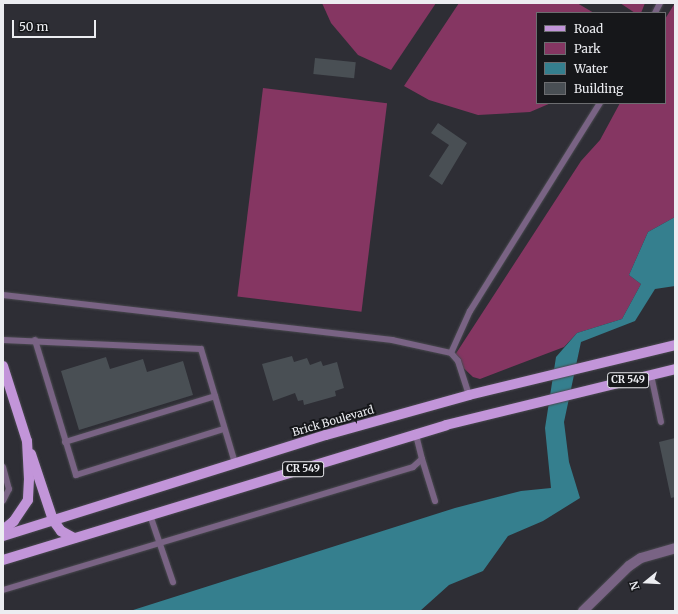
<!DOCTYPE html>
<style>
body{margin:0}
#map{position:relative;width:678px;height:614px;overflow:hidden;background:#2e2e35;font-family:Merriweather,serif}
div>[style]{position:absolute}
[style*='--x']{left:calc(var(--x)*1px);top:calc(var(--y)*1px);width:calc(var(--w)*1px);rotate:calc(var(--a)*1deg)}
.green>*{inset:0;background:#853662;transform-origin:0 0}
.water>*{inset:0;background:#357f8e}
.building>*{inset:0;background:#494f54;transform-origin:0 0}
.roads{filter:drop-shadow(0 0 1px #49494f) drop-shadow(0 0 1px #49494f)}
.lane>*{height:6px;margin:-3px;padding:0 3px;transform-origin:3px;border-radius:3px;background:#796384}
.street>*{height:10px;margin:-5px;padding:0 5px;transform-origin:5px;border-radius:5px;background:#796384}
.primary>*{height:10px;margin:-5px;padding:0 5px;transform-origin:5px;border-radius:5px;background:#c295d9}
span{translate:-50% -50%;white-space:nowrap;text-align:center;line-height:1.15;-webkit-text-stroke:4px #16171a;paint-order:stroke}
.shield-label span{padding:1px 3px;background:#16171a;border:1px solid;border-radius:3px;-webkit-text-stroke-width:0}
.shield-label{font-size:10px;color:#ecedf1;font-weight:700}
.street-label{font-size:11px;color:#ecedf1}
.frame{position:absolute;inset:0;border:4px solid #ecedf1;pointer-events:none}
.legend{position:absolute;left:536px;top:12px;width:130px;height:92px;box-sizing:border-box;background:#16171a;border:1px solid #6c6d70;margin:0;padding:5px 7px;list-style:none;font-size:12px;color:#ecedf1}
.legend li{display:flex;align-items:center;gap:8px;height:20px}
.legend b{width:20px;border:1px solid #6c6d70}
.north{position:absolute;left:626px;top:562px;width:40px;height:40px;-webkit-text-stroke:3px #16171a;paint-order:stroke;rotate:252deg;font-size:11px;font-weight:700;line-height:16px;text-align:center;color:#ecedf1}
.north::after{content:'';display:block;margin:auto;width:14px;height:18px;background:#ecedf1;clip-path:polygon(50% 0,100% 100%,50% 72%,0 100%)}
.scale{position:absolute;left:12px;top:20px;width:84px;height:18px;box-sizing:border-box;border:2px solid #ecedf1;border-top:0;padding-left:5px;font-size:12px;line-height:14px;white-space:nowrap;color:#ecedf1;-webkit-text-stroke:3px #16171a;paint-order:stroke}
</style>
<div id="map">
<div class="green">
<i style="clip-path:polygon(322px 3px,436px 3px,391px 70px,358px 55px,331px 23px)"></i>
<i style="clip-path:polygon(459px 3px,577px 3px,594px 13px,537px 13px,537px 103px,551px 103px,530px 112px,478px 115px,429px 100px,404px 86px)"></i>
<i style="clip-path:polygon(620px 3px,645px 3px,641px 13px,635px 13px)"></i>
<i style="clip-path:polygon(675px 3px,675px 217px,648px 232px,629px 275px,641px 284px,622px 319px,577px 333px,564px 347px,480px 379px,473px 377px,453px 358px,581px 161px,600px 140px,620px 103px,665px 103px,665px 19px)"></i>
<i style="left:263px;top:88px;width:125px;height:210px;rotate:7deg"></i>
</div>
<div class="water">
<i style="clip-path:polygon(675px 217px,675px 286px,655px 289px,635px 321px,581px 342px,564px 422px,569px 462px,580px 498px,543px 521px,508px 536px,483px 571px,449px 585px,420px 611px,130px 611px,455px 508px,521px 491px,551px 488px,545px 428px,556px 357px,577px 333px,622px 319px,641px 284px,629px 275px,648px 232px)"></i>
</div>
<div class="building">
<i style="left:315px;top:58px;width:41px;height:16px;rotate:6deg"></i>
<i style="clip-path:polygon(438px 123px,467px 143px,442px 185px,429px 176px,449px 145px,431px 133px)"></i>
<i style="clip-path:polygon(292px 356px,294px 362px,307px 358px,310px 365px,321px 361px,323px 366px,337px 362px,344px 388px,335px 391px,336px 396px,304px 405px,303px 400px,298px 401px,295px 393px,273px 401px,262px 364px)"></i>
<i style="clip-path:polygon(106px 357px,110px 369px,143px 359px,147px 372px,183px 361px,193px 395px,79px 430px,61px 371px)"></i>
<i style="clip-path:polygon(675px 438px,675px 497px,671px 498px,659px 442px)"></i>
</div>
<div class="roads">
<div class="lane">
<i style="--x:655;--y:13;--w:11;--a:-63"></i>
<i style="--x:3;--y:295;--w:392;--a:6.6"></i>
<i style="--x:392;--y:340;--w:60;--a:12.4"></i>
<i style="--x:3;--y:340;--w:198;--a:2.6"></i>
<i style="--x:201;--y:349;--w:119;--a:73.4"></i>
<i style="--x:35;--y:340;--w:141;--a:73.1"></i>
<i style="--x:76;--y:475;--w:155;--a:-17.3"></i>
<i style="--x:651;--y:375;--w:48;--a:78"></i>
<i style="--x:469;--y:395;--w:36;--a:-108"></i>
<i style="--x:458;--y:361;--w:11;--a:-131"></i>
<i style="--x:451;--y:353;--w:46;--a:-65.7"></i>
<i style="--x:470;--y:311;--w:245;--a:-58"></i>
<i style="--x:65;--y:442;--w:157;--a:-17"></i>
<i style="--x:422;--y:459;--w:44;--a:72.8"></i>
<i style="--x:3;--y:467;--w:23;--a:75"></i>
<i style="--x:9;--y:489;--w:13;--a:117"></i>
<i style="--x:150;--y:515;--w:71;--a:71.1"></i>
<i style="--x:3;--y:590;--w:428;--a:-16.7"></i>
<i style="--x:413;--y:467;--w:12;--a:-42"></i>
<i style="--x:422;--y:459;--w:25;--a:-104"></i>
</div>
<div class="street">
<i style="--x:583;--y:611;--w:64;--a:-44.4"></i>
<i style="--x:629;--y:566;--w:14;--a:-34"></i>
<i style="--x:641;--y:558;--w:35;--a:-16"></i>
</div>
<div class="primary">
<i style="--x:3;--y:366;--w:79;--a:72.3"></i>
<i style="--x:27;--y:441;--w:38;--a:87"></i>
<i style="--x:29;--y:479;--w:21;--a:93"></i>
<i style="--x:28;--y:500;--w:25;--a:124"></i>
<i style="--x:14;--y:521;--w:14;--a:141"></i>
<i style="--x:31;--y:454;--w:70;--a:71.6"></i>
<i style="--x:53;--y:520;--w:14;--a:54"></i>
<i style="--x:61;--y:531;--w:15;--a:28"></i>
<i style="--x:3;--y:536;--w:338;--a:-17.4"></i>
<i style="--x:326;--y:435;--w:148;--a:-15.6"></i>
<i style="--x:469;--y:395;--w:212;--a:-13.6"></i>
<i style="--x:3;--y:560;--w:463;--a:-16.9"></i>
<i style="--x:446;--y:425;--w:236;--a:-13.7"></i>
</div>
</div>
<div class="shield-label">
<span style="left:628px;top:380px">CR 549</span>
<span style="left:303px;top:469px">CR 549</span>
</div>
<div class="street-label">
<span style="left:333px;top:421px;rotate:-16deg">Brick Boulevard</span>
</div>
<div class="frame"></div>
<ul class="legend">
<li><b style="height:5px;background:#c295d9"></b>Road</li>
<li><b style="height:11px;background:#853662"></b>Park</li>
<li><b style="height:11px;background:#357f8e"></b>Water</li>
<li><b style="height:11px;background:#494f54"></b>Building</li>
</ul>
<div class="north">N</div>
<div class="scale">50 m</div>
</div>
